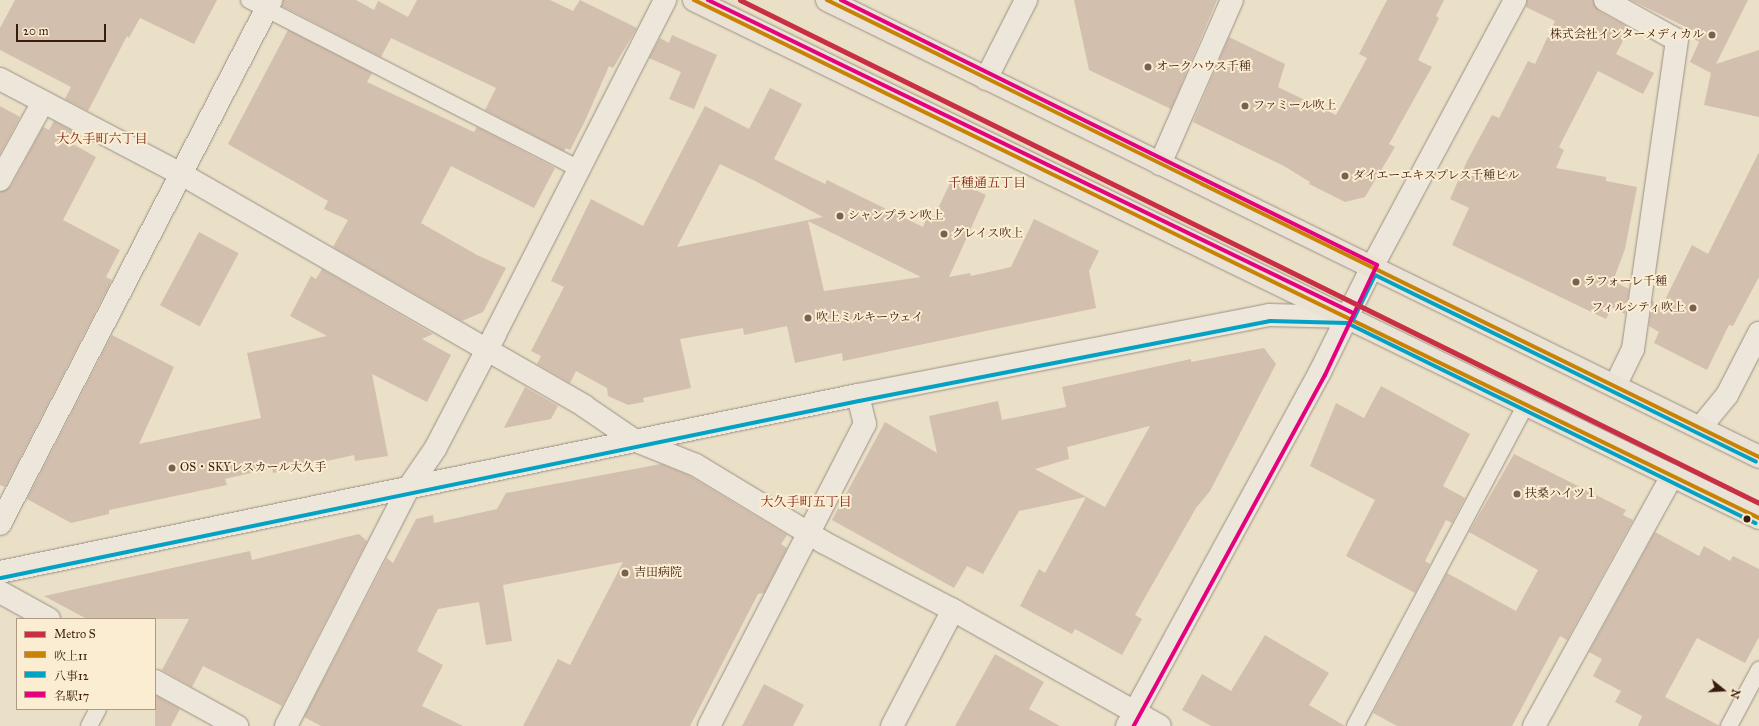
<!DOCTYPE html>
<meta charset="utf-8">
<style>
body{margin:0}
#map{position:relative;width:1759px;height:726px;overflow:hidden;background:#eadfc7;font-family:"IM FELL Great Primer","Noto Serif JP",serif}
div>[style]{position:absolute}
[style*='--x']{left:calc(var(--x)*1px);top:calc(var(--y)*1px);width:calc(var(--w)*1px);rotate:calc(var(--a)*1deg)}
.building>*{inset:0;background:#d3bfae;transform-origin:0 0}
.roads{filter:drop-shadow(0 0 1px #9b9082) drop-shadow(0 0 1px #9b9082)}
.lane>*{height:16px;margin:-8px;padding:0 8px;transform-origin:8px;border-radius:8px;background:#ede7db}
.street>*{height:22px;margin:-11px;padding:0 11px;transform-origin:11px;border-radius:11px;background:#ede7db}
.secondary>*{height:22px;margin:-11px;padding:0 11px;transform-origin:11px;border-radius:11px;background:#ede7db}
.primary>*{height:22px;margin:-11px;padding:0 11px;transform-origin:11px;border-radius:11px;background:#e9e2d5}
.bus-1>*{height:4px;margin:-2px;padding:0 2px;transform-origin:2px;border-radius:2px;background:#c88304}
.bus-2>*{height:4px;margin:-2px;padding:0 2px;transform-origin:2px;border-radius:2px;background:#03a2c4}
.bus-3>*{height:4px;margin:-2px;padding:0 2px;transform-origin:2px;border-radius:2px;background:#e5007d}
.metro-1>*{height:5px;margin:-2.5px;padding:0 2.5px;transform-origin:2.5px;border-radius:2.5px;background:#c92f44}
.dots>*{width:11px;height:11px;translate:-50% -50%;box-sizing:border-box;border:2px solid #fbedd1;border-radius:50%}
span{translate:-50% -50%;white-space:nowrap;text-align:center;line-height:1.15;-webkit-text-stroke:4px #fbedd1;paint-order:stroke}
.poi-label{font-size:12px;color:#3c1b0f}
.right{translate:-100% -50%;text-align:right}
.left{translate:0 -50%;text-align:left}
.neighbourhood-label{font-size:13px;color:#7a1f14}
.legend{position:absolute;left:16px;top:618px;width:140px;height:92px;box-sizing:border-box;background:#fbedd1;border:1px solid #af9983;margin:0;padding:5px 7px;list-style:none;font-size:12px;color:#3c1b0f}
.legend li{display:flex;align-items:center;gap:8px;height:20px}
.legend b{width:20px;border:1px solid #af9983}
.north{position:absolute;left:1703px;top:670px;width:40px;height:40px;-webkit-text-stroke:3px #fbedd1;paint-order:stroke;rotate:108deg;font-size:11px;font-weight:700;line-height:16px;text-align:center;color:#3c1b0f}
.north::after{content:'';display:block;margin:auto;width:14px;height:18px;background:#3c1b0f;clip-path:polygon(50% 0,100% 100%,50% 72%,0 100%)}
.scale{position:absolute;left:16px;top:24px;width:90px;height:18px;box-sizing:border-box;border:2px solid #3c1b0f;border-top:0;padding-left:5px;font-size:12px;line-height:14px;white-space:nowrap;color:#3c1b0f;-webkit-text-stroke:3px #fbedd1;paint-order:stroke}
</style>
<div id="map">
<div class="building">
<i style="clip-path:polygon(15px 0,217px 0,194px 44px,140px 18px,129px 38px,127px 36px,88px 111px,65px 99px,71px 87px,0 50px,0 28px)"></i>
<i style="clip-path:polygon(283px 0,356px 0,374px 10px,378px 1px,408px 17px,417px 0,550px 0,573px 11px,580px 0,637px 28px,613px 68px,609px 66px,585px 121px,570px 150px,566px 148px,564px 151px,485px 110px,496px 88px,391px 38px,381px 57px,282px 6px)"></i>
<i style="clip-path:polygon(1074px 0,1217px 0,1171px 109px,1089px 70px)"></i>
<i style="clip-path:polygon(1387px 0,1444px 0,1436px 16px,1439px 18px,1418px 60px,1432px 67px,1389px 144px,1395px 147px,1365px 197px,1345px 202px,1309px 184px,1310px 182px,1284px 166px,1193px 122px,1229px 37px,1285px 64px,1278px 87px,1336px 115px,1367px 58px,1359px 54px)"></i>
<i style="clip-path:polygon(1527px 0,1593px 0,1599px 11px,1630px 28px,1616px 54px,1654px 73px,1643px 94px,1598px 71px,1559px 147px,1564px 150px,1556px 168px,1606px 177px,1606px 181px,1637px 187px,1625px 249px,1613px 281px,1629px 289px,1625px 314px,1612px 307px,1606px 319px,1452px 245px,1469px 208px,1450px 199px,1467px 161px,1492px 115px,1499px 118px,1528px 61px,1535px 64px,1555px 21px,1526px 7px)"></i>
<i style="clip-path:polygon(1631px 0,1748px 0,1716px 64px,1759px 50px,1759px 117px,1704px 105px,1711px 73px,1690px 62px,1699px 42px,1693px 38px,1696px 32px)"></i>
<i style="clip-path:polygon(288px 30px,372px 73px,367px 82px,474px 132px,477px 127px,555px 168px,534px 208px,451px 166px,421px 223px,477px 255px,506px 268px,483px 312px,462px 321px,333px 247px,348px 220px,324px 209px,328px 201px,228px 144px)"></i>
<i style="clip-path:polygon(672px 35px,717px 55px,694px 109px,669px 99px,681px 72px,649px 58px,660px 38px,669px 43px)"></i>
<i style="clip-path:polygon(evenodd,770px 88px,802px 104px,774px 159px,825px 184px,827px 180px,923px 227px,927px 217px,933px 219px,952px 179px,986px 195px,949px 277px,970px 273px,971px 276px,1011px 267px,1034px 219px,1099px 251px,1089px 271px,1096px 308px,843px 361px,842px 353px,795px 363px,787px 326px,744px 335px,743px 328px,680px 339px,691px 388px,643px 398px,644px 402px,628px 405px,608px 396px,607px 388px,576px 371px,570px 383px,537px 364px,541px 356px,531px 351px,564px 287px,551px 281px,591px 199px,643px 226px,705px 106px,749px 129px,770px 88px,720px 164px,753px 180px,823px 217px,677px 247px,720px 164px,770px 88px,808px 221px,921px 277px,824px 291px,808px 221px)"></i>
<i style="clip-path:polygon(0 106px,20px 117px,0 154px)"></i>
<i style="clip-path:polygon(54px 121px,76px 133px,71px 143px,96px 157px,63px 220px,120px 250px,106px 277px,112px 280px,5px 487px,0 485px,0 192px,11px 186px,43px 127px,49px 130px)"></i>
<i style="clip-path:polygon(1759px 152px,1759px 277px,1733px 326px,1729px 325px,1707px 370px,1654px 343px,1659px 332px,1649px 326px,1652px 301px,1662px 306px,1692px 245px,1708px 254px)"></i>
<i style="left:199px;top:232px;width:45px;height:83px;rotate:28deg"></i>
<i style="clip-path:polygon(322px 269px,433px 334px,422px 339px,451px 355px,427px 402px,372px 374px,388px 456px,355px 461px,354px 455px,273px 473px,272px 468px,225px 479px,227px 485px,109px 510px,109px 514px,71px 523px,27px 499px,112px 335px,174px 367px,139px 444px,261px 418px,247px 353px,327px 336px,290px 316px,311px 276px,316px 279px)"></i>
<i style="clip-path:polygon(evenodd,1264px 348px,1276px 364px,1210px 491px,1196px 508px,1135px 615px,1142px 619px,1122px 655px,1075px 629px,1072px 634px,1020px 606px,1039px 569px,1045px 573px,1086px 497px,1019px 511px,983px 574px,967px 566px,954px 588px,832px 520px,885px 422px,937px 453px,929px 416px,998px 401px,1002px 420px,1066px 407px,1062px 387px,1191px 359px,1191px 362px,1264px 348px,1150px 426px,1105px 507px,1035px 469px,1069px 459px,1067px 447px,1150px 426px)"></i>
<i style="clip-path:polygon(1381px 386px,1470px 434px,1443px 486px,1465px 498px,1452px 523px,1446px 520px,1425px 561px,1430px 564px,1415px 593px,1346px 556px,1375px 500px,1310px 466px,1336px 403px,1364px 418px)"></i>
<i style="clip-path:polygon(525px 387px,558px 406px,551px 419px,504px 428px)"></i>
<i style="clip-path:polygon(1514px 454px,1626px 510px,1623px 515px,1633px 520px,1567px 640px,1560px 636px,1512px 726px,1397px 726px,1373px 713px,1447px 573px,1516px 611px,1538px 570px,1469px 532px)"></i>
<i style="clip-path:polygon(661px 464px,688px 475px,787px 535px,781px 544px,787px 548px,764px 593px,758px 594px,690px 726px,523px 726px,558px 659px,570px 665px,623px 562px,503px 585px,512px 641px,486px 645px,479px 602px,438px 609px,417px 651px,443px 665px,422px 706px,463px 726px,321px 726px,304px 717px,387px 558px,393px 563px,416px 519px,433px 515px,434px 523px,497px 509px,506px 493px)"></i>
<i style="clip-path:polygon(1655px 532px,1699px 556px,1704px 546px,1730px 561px,1733px 556px,1759px 569px,1759px 637px,1745px 663px,1697px 638px,1665px 697px,1720px 726px,1638px 726px,1642px 716px,1615px 702px,1621px 691px,1593px 676px,1602px 659px,1589px 652px)"></i>
<i style="clip-path:polygon(359px 534px,367px 541px,282px 706px,203px 666px,192px 687px,162px 670px,189px 619px,87px 619px,44px 596px,250px 551px,252px 560px)"></i>
<i style="clip-path:polygon(1265px 635px,1329px 673px,1309px 705px,1345px 726px,1211px 726px,1182px 710px,1202px 674px,1231px 691px)"></i>
<i style="clip-path:polygon(995px 654px,1044px 682px,1029px 709px,1060px 726px,955px 726px)"></i>
<i style="clip-path:polygon(764px 684px,804px 705px,793px 726px,742px 726px)"></i>
<i style="clip-path:polygon(155px 695px,180px 709px,171px 726px,155px 726px)"></i>
</div>
<div class="roads">
<div class="lane">
<i style="--x:249;--y:0;--w:371;--a:27.1"></i>
<i style="--x:89;--y:726;--w:19;--a:-62"></i>
<i style="--x:1355;--y:726;--w:365;--a:-62"></i>
<i style="--x:1729;--y:726;--w:64;--a:-61.8"></i>
</div>
<div class="street">
<i style="--x:1605;--y:0;--w:82;--a:29.1"></i>
<i style="--x:1677;--y:40;--w:312;--a:98.1"></i>
<i style="--x:1633;--y:349;--w:41;--a:115.9"></i>
<i style="--x:0;--y:79;--w:207;--a:27.7"></i>
<i style="--x:183;--y:175;--w:463;--a:29.9"></i>
<i style="--x:584;--y:406;--w:60;--a:34.2"></i>
<i style="--x:634;--y:440;--w:67;--a:22"></i>
<i style="--x:696;--y:465;--w:149;--a:31.2"></i>
<i style="--x:823;--y:542;--w:147;--a:27.6"></i>
<i style="--x:953;--y:610;--w:237;--a:29.3"></i>
<i style="--x:986;--y:79;--w:89;--a:-63.1"></i>
<i style="--x:1160;--y:164;--w:179;--a:-66.3"></i>
<i style="--x:0;--y:180;--w:89;--a:-61.1"></i>
<i style="--x:0;--y:524;--w:590;--a:-62.65"></i>
<i style="--x:0;--y:592;--w:56;--a:28.9"></i>
<i style="--x:155;--y:681;--w:94;--a:28.8"></i>
<i style="--x:286;--y:726;--w:269;--a:-62.8"></i>
<i style="--x:409;--y:487;--w:46;--a:-55.6"></i>
<i style="--x:435;--y:449;--w:130;--a:-62.4"></i>
<i style="--x:495;--y:334;--w:375;--a:-63"></i>
<i style="--x:709;--y:726;--w:340;--a:-62.7"></i>
<i style="--x:865;--y:424;--w:30;--a:-104"></i>
<i style="--x:892;--y:726;--w:131;--a:-62.3"></i>
</div>
<div class="secondary">
<i style="--x:1700;--y:428;--w:43;--a:-50.7"></i>
<i style="--x:1727;--y:395;--w:70;--a:-62.7"></i>
<i style="--x:0;--y:572;--w:876;--a:-11.66"></i>
<i style="--x:858;--y:395;--w:419;--a:-11"></i>
<i style="--x:1269;--y:315;--w:79;--a:1.5"></i>
<i style="--x:1127;--y:726;--w:403;--a:-61.4"></i>
<i style="--x:1320;--y:372;--w:117;--a:-63.7"></i>
<i style="--x:1372;--y:267;--w:303;--a:-61.8"></i>
<i style="--x:1534;--y:726;--w:286;--a:-61.1"></i>
</div>
<div class="primary">
<i style="--x:694;--y:0;--w:1184;--a:25.94"></i>
<i style="--x:827;--y:0;--w:1038;--a:26.12"></i>
</div>
</div>
<div class="bus-1">
<i style="--x:694;--y:0;--w:1184;--a:25.94"></i>
<i style="--x:827;--y:0;--w:1038;--a:26.12"></i>
</div>
<div class="bus-2">
<i style="--x:1353;--y:320;--w:50;--a:-63.9"></i>
<i style="--x:1375;--y:275;--w:424;--a:26.1"></i>
<i style="--x:1;--y:578;--w:876;--a:-11.66"></i>
<i style="--x:859;--y:401;--w:419;--a:-11"></i>
<i style="--x:1270;--y:321;--w:77;--a:1.5"></i>
<i style="--x:1347;--y:323;--w:455;--a:26.1"></i>
</div>
<div class="bus-3">
<i style="--x:708;--y:0;--w:715;--a:25.88"></i>
<i style="--x:841;--y:0;--w:598;--a:26.31"></i>
<i style="--x:1377;--y:265;--w:122;--a:115.3"></i>
<i style="--x:1325;--y:375;--w:400;--a:118.6"></i>
</div>
<div class="metro-1">
<i style="--x:740;--y:0;--w:1136;--a:26.27"></i>
</div>
<div class="dots">
<i style="left:1712px;top:35px;background:#79604f"></i>
<i style="left:1148px;top:67px;background:#79604f"></i>
<i style="left:1245px;top:106px;background:#79604f"></i>
<i style="left:1345px;top:176px;background:#79604f"></i>
<i style="left:840px;top:216px;background:#79604f"></i>
<i style="left:944px;top:234px;background:#79604f"></i>
<i style="left:1576px;top:282px;background:#79604f"></i>
<i style="left:1693px;top:308px;background:#79604f"></i>
<i style="left:808px;top:318px;background:#79604f"></i>
<i style="left:172px;top:468px;background:#79604f"></i>
<i style="left:1517px;top:494px;background:#79604f"></i>
<i style="left:1747px;top:519px;background:#3c1b0f"></i>
<i style="left:625px;top:573px;background:#79604f"></i>
</div>
<div class="poi-label">
<span class="right" style="left:1704px;top:35px">株式会社インターメディカル</span>
<span class="left" style="left:1156px;top:67px">オークハウス千種</span>
<span class="left" style="left:1253px;top:106px">ファミール吹上</span>
<span class="left" style="left:1353px;top:176px">ダイエーエキスプレス千種ビル</span>
<span class="left" style="left:848px;top:216px">シャンプラン吹上</span>
<span class="left" style="left:952px;top:234px">グレイス吹上</span>
<span class="left" style="left:1584px;top:282px">ラフォーレ千種</span>
<span class="right" style="left:1685px;top:308px">フィルシティ吹上</span>
<span class="left" style="left:816px;top:318px">吹上ミルキーウェイ</span>
<span class="left" style="left:180px;top:468px">OS・SKYレスカール大久手</span>
<span class="left" style="left:1525px;top:494px">扶桑ハイツ１</span>
<span class="left" style="left:634px;top:573px">吉田病院</span>
</div>
<div class="neighbourhood-label">
<span style="left:102px;top:139px">大久手町六丁目</span>
<span style="left:987px;top:183px">千種通五丁目</span>
<span style="left:806px;top:502px">大久手町五丁目</span>
</div>
<ul class="legend">
<li><b style="height:5px;background:#c92f44"></b>Metro S</li>
<li><b style="height:5px;background:#c88304"></b>吹上11</li>
<li><b style="height:5px;background:#03a2c4"></b>八事12</li>
<li><b style="height:5px;background:#e5007d"></b>名駅17</li>
</ul>
<div class="north">N</div>
<div class="scale">20 m</div>
</div>
